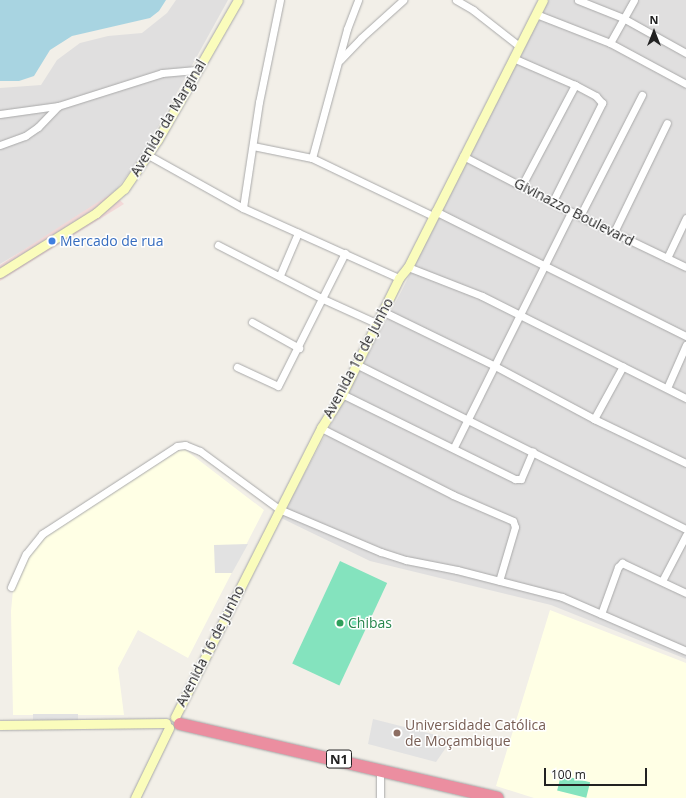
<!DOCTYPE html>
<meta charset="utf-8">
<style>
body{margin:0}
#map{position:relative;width:686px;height:798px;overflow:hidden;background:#f2efe8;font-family:"Open Sans",sans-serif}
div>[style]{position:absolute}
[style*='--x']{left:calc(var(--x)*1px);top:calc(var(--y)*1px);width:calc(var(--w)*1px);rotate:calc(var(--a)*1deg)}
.residential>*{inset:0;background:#e0dfdf}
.commercial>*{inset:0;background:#f3d9d8}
.education>*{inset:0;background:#ffffe5}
.pitch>*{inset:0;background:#84e3be;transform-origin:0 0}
.parking>*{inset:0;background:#e2e2e2;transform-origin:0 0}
.water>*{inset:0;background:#a8d4e1}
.roads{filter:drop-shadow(0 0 1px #a9a9a9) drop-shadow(0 0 1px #a9a9a9)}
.street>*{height:7px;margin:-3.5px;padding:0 3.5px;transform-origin:3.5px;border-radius:3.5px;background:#fff}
.secondary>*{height:9px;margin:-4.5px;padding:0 4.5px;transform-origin:4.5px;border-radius:4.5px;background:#fafcbc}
.highway>*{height:12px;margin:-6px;padding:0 6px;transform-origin:6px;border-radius:6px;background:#eb8ea0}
.dots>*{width:11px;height:11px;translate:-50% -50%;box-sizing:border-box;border:2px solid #fff;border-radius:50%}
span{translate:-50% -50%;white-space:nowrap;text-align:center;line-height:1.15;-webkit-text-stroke:3px #fff;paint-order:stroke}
.shield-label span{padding:1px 3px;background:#fff;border:1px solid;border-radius:3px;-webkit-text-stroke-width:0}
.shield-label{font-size:13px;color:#222;font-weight:700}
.street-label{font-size:14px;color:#222}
.shop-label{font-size:14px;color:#366cbe}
.left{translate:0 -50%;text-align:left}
.leisure-label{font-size:14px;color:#27864d}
.education-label{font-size:14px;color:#785e54}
.north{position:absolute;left:634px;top:12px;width:40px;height:40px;-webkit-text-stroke:3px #fff;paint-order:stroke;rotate:0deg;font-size:11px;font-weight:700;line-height:16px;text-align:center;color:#222}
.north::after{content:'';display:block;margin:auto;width:14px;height:18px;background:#222;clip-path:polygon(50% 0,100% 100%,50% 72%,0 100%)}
.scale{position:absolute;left:544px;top:768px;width:103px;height:18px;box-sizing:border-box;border:2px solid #222;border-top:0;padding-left:5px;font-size:12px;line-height:14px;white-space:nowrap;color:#222;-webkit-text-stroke:3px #fff;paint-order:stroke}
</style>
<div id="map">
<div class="residential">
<i style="clip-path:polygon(176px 0,228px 0,142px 156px,116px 190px,73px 221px,0 264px,0 88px,41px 85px,57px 60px,80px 43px,108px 36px,142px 33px,167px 13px)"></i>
<i style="clip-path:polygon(547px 0,686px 0,686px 659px,551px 605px,370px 561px,281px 518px,401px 292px)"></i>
</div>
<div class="commercial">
<i style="clip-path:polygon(112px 193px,124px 204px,0 281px,0 265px)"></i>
</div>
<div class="education">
<i style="clip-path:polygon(183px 448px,264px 510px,188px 658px,138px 630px,118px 668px,124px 715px,13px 715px,11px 611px,13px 590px,29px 555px,47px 535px,61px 525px)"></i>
<i style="clip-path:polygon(550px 610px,686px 663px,686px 798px,534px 798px,496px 786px)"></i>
</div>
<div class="pitch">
<i style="left:340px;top:561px;width:52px;height:113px;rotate:25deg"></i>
<i style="left:561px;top:775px;width:30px;height:16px;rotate:14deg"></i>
</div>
<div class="parking">
<i style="clip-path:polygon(248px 544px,232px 573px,215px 573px,214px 545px)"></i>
<i style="left:33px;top:714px;width:45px;height:8px"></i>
<i style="clip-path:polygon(373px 719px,452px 739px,436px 762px,368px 744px)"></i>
</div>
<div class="water">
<i style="clip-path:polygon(0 0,166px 0,159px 11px,150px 18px,72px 36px,50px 50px,34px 76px,19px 81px,0 81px)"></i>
</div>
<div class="roads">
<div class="street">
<i style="--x:280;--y:0;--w:104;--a:101.6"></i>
<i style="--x:259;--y:102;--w:107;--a:98.6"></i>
<i style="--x:243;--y:208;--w:171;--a:24.2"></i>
<i style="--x:456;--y:0;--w:20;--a:30"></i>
<i style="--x:473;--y:10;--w:58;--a:38"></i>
<i style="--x:578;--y:0;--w:48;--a:21.8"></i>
<i style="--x:623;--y:18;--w:72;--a:29.1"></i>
<i style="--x:536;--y:14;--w:79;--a:21.4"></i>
<i style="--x:610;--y:43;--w:86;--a:28.3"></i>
<i style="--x:610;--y:43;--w:49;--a:-60.8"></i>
<i style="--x:513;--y:58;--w:68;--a:23.5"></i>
<i style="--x:575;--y:85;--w:113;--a:117.9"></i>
<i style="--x:340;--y:60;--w:30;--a:-46"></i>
<i style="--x:361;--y:38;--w:57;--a:-42.1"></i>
<i style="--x:0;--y:114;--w:59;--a:-7.9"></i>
<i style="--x:58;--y:106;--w:109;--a:-17.6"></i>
<i style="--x:162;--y:73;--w:34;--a:-5"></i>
<i style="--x:0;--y:145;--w:27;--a:-20"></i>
<i style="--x:25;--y:136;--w:16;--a:-35"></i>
<i style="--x:38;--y:127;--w:29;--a:-46"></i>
<i style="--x:253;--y:146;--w:60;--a:11.5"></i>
<i style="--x:312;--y:158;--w:134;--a:25.6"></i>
<i style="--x:148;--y:155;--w:109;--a:29.2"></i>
<i style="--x:463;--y:156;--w:122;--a:27.4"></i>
<i style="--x:571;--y:212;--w:127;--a:25.6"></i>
<i style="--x:312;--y:158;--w:134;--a:-74.8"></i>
<i style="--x:347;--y:29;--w:31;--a:-69"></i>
<i style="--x:553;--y:201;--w:110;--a:-63.4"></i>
<i style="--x:602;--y:103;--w:9;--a:-131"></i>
<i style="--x:596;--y:96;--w:24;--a:-152"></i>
<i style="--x:435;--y:211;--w:280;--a:26.5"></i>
<i style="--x:580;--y:216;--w:136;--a:-62.9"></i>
<i style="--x:614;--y:232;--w:121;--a:-64.1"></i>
<i style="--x:218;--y:245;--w:118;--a:27.2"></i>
<i style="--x:323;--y:299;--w:60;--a:24.4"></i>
<i style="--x:667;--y:258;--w:44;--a:-64.6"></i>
<i style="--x:408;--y:267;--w:79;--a:21.4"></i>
<i style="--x:482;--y:296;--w:228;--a:26.6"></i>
<i style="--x:280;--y:275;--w:46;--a:-66.8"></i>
<i style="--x:384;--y:312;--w:121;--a:25.9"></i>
<i style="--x:493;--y:365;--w:115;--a:28.1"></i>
<i style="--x:594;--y:419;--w:102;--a:25.6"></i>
<i style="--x:252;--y:322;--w:54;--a:29"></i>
<i style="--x:356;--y:364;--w:369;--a:26.6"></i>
<i style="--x:237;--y:367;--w:45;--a:24.9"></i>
<i style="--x:278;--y:386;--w:149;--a:-63.3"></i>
<i style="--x:667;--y:388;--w:47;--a:-66.2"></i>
<i style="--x:342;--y:394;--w:193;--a:26.2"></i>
<i style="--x:515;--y:479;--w:6;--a:0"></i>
<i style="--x:521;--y:479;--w:30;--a:-67"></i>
<i style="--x:594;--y:419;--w:60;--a:-61.3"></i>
<i style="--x:321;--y:428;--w:148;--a:26.9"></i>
<i style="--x:453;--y:495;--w:65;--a:23.4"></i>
<i style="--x:513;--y:521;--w:6;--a:72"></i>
<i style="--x:515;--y:527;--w:56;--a:106.5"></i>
<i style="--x:454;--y:447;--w:263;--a:-63.5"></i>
<i style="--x:662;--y:581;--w:52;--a:-62.4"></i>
<i style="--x:11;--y:587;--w:36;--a:-66"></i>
<i style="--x:26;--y:554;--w:26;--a:-51"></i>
<i style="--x:42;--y:534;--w:161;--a:-33.1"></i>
<i style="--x:177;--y:446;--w:8;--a:-7"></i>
<i style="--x:185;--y:445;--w:16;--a:22"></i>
<i style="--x:200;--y:451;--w:98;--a:36.3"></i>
<i style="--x:279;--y:509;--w:111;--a:22.9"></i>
<i style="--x:381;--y:552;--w:26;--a:18"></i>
<i style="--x:406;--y:560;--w:52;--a:11.1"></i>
<i style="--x:457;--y:570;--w:108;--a:14.4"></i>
<i style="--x:562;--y:597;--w:135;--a:23.5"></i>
<i style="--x:601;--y:614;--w:50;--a:-70.1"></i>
<i style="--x:618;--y:567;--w:6;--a:-45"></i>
<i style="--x:622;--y:563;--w:71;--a:25.1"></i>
<i style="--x:380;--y:769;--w:29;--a:90"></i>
</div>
<div class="secondary">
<i style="--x:0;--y:273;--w:113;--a:-32"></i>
<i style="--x:96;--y:213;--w:37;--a:-41"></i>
<i style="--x:124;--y:189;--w:60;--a:-55.8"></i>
<i style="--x:158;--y:139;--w:160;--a:-60.1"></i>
<i style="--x:175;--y:717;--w:324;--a:-63.2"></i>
<i style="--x:321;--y:428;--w:40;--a:-58"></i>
<i style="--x:342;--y:394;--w:129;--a:-63.8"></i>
<i style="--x:399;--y:278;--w:14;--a:-51"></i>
<i style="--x:408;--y:267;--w:299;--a:-63.2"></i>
<i style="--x:0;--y:725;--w:166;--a:-0.7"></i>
<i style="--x:135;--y:798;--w:78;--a:-64.1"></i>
</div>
<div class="highway">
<i style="--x:180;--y:724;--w:326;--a:13.1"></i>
</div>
</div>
<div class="dots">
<i style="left:52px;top:241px;background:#3f7fe0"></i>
<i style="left:340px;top:623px;background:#2e9e5b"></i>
<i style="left:397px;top:733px;background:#8d6e63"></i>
</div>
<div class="shield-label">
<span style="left:339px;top:759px">N1</span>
</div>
<div class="street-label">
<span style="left:168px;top:118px;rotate:-59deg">Avenida da Marginal</span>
<span style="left:574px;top:212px;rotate:27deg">Givinazzo Boulevard</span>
<span style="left:358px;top:358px;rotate:-62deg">Avenida 16 de Junho</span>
<span style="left:210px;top:646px;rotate:-63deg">Avenida 16 de Junho</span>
</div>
<div class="shop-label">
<span class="left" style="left:60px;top:241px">Mercado de rua</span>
</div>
<div class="leisure-label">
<span class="left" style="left:348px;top:623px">Chibas</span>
</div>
<div class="education-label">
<span class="left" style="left:405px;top:733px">Universidade Católica<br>de Moçambique</span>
</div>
<div class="north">N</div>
<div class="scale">100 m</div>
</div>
